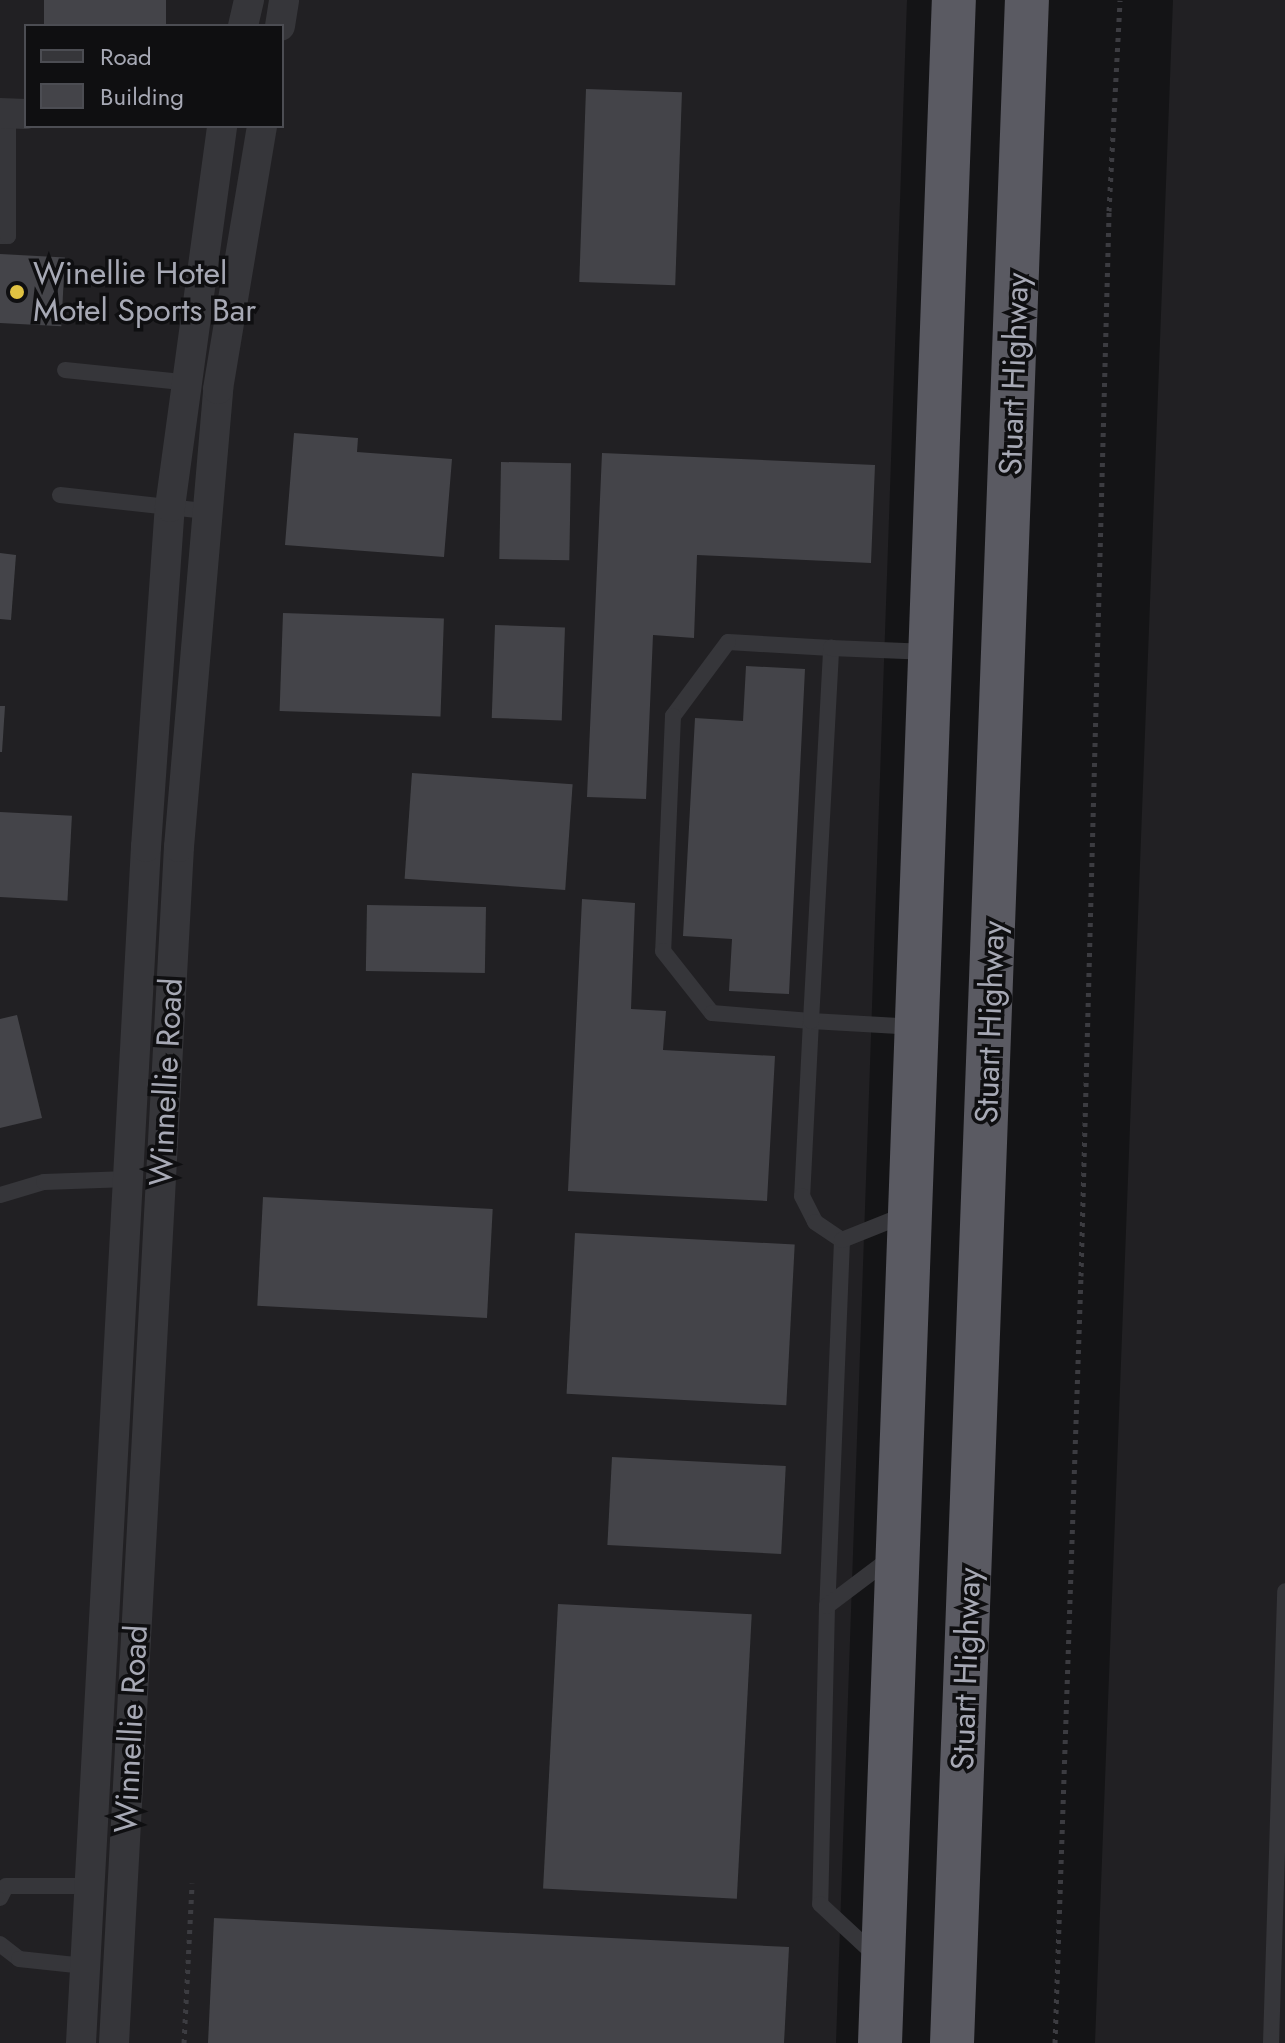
<!DOCTYPE html>
<style>
body{margin:0}
#map{position:relative;width:1285px;height:2043px;overflow:hidden;background:#141416;font-family:Jost,sans-serif}
div>[style]{position:absolute}
[style*='--x']{left:calc(var(--x)*1px);top:calc(var(--y)*1px);width:calc(var(--w)*1px);rotate:calc(var(--a)*1deg)}
.built>*{inset:0;background:#212023}
.building>*{inset:0;background:#444449;transform-origin:0 0}
.path>*{height:5px;margin-top:-2.5px;transform-origin:0;background:repeating-linear-gradient(90deg,#3c3c41 0 4px,transparent 0 10px)}
.service>*{height:16px;margin:-8px;padding:0 8px;transform-origin:8px;border-radius:8px;background:#36363a}
.minor>*{height:30px;margin:-15px;padding:0 15px;transform-origin:15px;border-radius:15px;background:#36363a}
.trunk>*{height:44px;margin:-22px;padding:0 22px;transform-origin:22px;border-radius:22px;background:#5a5a62}
.dots>*{width:22px;height:22px;translate:-50% -50%;box-sizing:border-box;border:4px solid #0f0f11;border-radius:50%}
span{translate:-50% -50%;white-space:nowrap;text-align:center;line-height:1.15;-webkit-text-stroke:7px #0f0f11;paint-order:stroke}
.poi-label{font-size:32px;color:#a7a9b5}
.left{translate:0 -50%;text-align:left}
.street-label{font-size:32px;color:#a7a9b5}
.legend{position:absolute;left:24px;top:24px;width:260px;height:104px;box-sizing:border-box;background:#0f0f11;border:2px solid #4c4d53;margin:0;padding:10px 14px;list-style:none;font-size:24px;color:#a7a9b5}
.legend li{display:flex;align-items:center;gap:16px;height:40px}
.legend b{width:40px;border:2px solid #4c4d53}
</style>
<div id="map">
<div class="built">
<i style="clip-path:polygon(evenodd,0 0,907px 0,836px 2043px,0 2043px,0 0,26px 26px,282px 26px,282px 126px,26px 126px,26px 26px)"></i>
<i style="clip-path:polygon(1173px 0,1285px 0,1285px 2043px,1095px 2043px)"></i>
</div>
<div class="building">
<i style="left:44px;top:0;width:122px;height:26px"></i>
<i style="left:586px;top:89px;width:96px;height:193px;rotate:2deg"></i>
<i style="left:0;top:254px;width:65px;height:69px;rotate:3deg"></i>
<i style="clip-path:polygon(294px 433px,358px 438px,357px 452px,452px 459px,444px 557px,285px 545px)"></i>
<i style="clip-path:polygon(602px 453px,875px 465px,871px 563px,697px 555px,694px 638px,653px 635px,646px 799px,587px 797px)"></i>
<i style="left:501px;top:462px;width:70px;height:97px;rotate:1deg"></i>
<i style="clip-path:polygon(0 553px,16px 555px,11px 620px,0 619px)"></i>
<i style="left:283px;top:613px;width:161px;height:98px;rotate:2deg"></i>
<i style="left:495px;top:625px;width:70px;height:93px;rotate:2deg"></i>
<i style="clip-path:polygon(746px 666px,805px 669px,789px 994px,729px 991px,732px 939px,683px 936px,695px 718px,743px 721px)"></i>
<i style="clip-path:polygon(0 706px,5px 706px,2px 752px,0 752px)"></i>
<i style="left:412px;top:773px;width:161px;height:106px;rotate:4deg"></i>
<i style="left:0;top:812px;width:72px;height:85px;rotate:3deg"></i>
<i style="clip-path:polygon(582px 899px,635px 903px,631px 1009px,666px 1011px,663px 1050px,775px 1056px,767px 1201px,568px 1191px)"></i>
<i style="left:367px;top:905px;width:119px;height:66px;rotate:1deg"></i>
<i style="clip-path:polygon(17px 1015px,42px 1118px,0 1128px,0 1019px)"></i>
<i style="left:263px;top:1197px;width:230px;height:109px;rotate:3deg"></i>
<i style="left:575px;top:1233px;width:220px;height:161px;rotate:3deg"></i>
<i style="left:612px;top:1457px;width:174px;height:88px;rotate:3deg"></i>
<i style="left:558px;top:1604px;width:194px;height:285px;rotate:3deg"></i>
<i style="clip-path:polygon(214px 1918px,789px 1947px,784px 2043px,208px 2043px)"></i>
</div>
<div class="path">
<i style="--x:184;--y:2043;--w:160;--a:-87.1"></i>
<i style="--x:1055;--y:2043;--w:767;--a:-88.06"></i>
<i style="--x:1081;--y:1276;--w:1065;--a:-88.49"></i>
<i style="--x:1109;--y:211;--w:211;--a:-87"></i>
</div>
<div class="service">
<i style="--x:0;--y:236;--w:8;--a:0"></i>
<i style="--x:8;--y:236;--w:123;--a:-90"></i>
<i style="--x:65;--y:370;--w:127;--a:5.9"></i>
<i style="--x:60;--y:495;--w:147;--a:6.3"></i>
<i style="--x:831;--y:648;--w:103;--a:-176.7"></i>
<i style="--x:728;--y:642;--w:92;--a:126.6"></i>
<i style="--x:673;--y:716;--w:235;--a:92.4"></i>
<i style="--x:663;--y:951;--w:79;--a:51.7"></i>
<i style="--x:712;--y:1013;--w:99;--a:4.6"></i>
<i style="--x:811;--y:1021;--w:175;--a:92.9"></i>
<i style="--x:802;--y:1196;--w:29;--a:63"></i>
<i style="--x:815;--y:1222;--w:32;--a:34"></i>
<i style="--x:842;--y:1240;--w:366;--a:92.3"></i>
<i style="--x:827;--y:1606;--w:298;--a:91.3"></i>
<i style="--x:820;--y:1904;--w:76;--a:42.9"></i>
<i style="--x:916;--y:1027;--w:105;--a:-176.7"></i>
<i style="--x:811;--y:1021;--w:374;--a:-86.9"></i>
<i style="--x:831;--y:648;--w:98;--a:2.3"></i>
<i style="--x:0;--y:1195;--w:46;--a:-16.5"></i>
<i style="--x:44;--y:1182;--w:84;--a:-2"></i>
<i style="--x:842;--y:1240;--w:70;--a:-21.8"></i>
<i style="--x:827;--y:1606;--w:81;--a:-37"></i>
<i style="--x:0;--y:1898;--w:13;--a:-63"></i>
<i style="--x:6;--y:1886;--w:84;--a:0"></i>
<i style="--x:0;--y:1944;--w:24;--a:38"></i>
<i style="--x:19;--y:1959;--w:66;--a:6.1"></i>
<i style="--x:1271;--y:2043;--w:452;--a:-88.2"></i>
</div>
<div class="minor">
<i style="--x:243;--y:26;--w:27;--a:-77"></i>
<i style="--x:280;--y:26;--w:26;--a:-81"></i>
<i style="--x:0;--y:113;--w:26;--a:2"></i>
<i style="--x:81;--y:2043;--w:1198;--a:-86.89"></i>
<i style="--x:146;--y:847;--w:341;--a:-86"></i>
<i style="--x:170;--y:507;--w:385;--a:-82.2"></i>
<i style="--x:114;--y:2043;--w:1198;--a:-86.89"></i>
<i style="--x:179;--y:847;--w:460;--a:-85.1"></i>
<i style="--x:218;--y:389;--w:267;--a:-80.5"></i>
</div>
<div class="trunk">
<i style="--x:880;--y:2043;--w:2044;--a:-87.93"></i>
<i style="--x:952;--y:2043;--w:2044;--a:-87.9"></i>
</div>
<div class="dots">
<i style="left:17px;top:292px;background:#e0c242"></i>
</div>
<div class="poi-label">
<span class="left" style="left:33px;top:292px">Winellie Hotel<br>Motel Sports Bar</span>
</div>
<div class="street-label">
<span style="left:1014px;top:374px;rotate:-88deg">Stuart Highway</span>
<span style="left:990px;top:1022px;rotate:-88deg">Stuart Highway</span>
<span style="left:166px;top:1082px;rotate:-87deg">Winnellie Road</span>
<span style="left:966px;top:1669px;rotate:-88deg">Stuart Highway</span>
<span style="left:131px;top:1729px;rotate:-87deg">Winnellie Road</span>
</div>
<ul class="legend">
<li><b style="height:10px;background:#36363a"></b>Road</li>
<li><b style="height:22px;background:#444449"></b>Building</li>
</ul>
</div>
